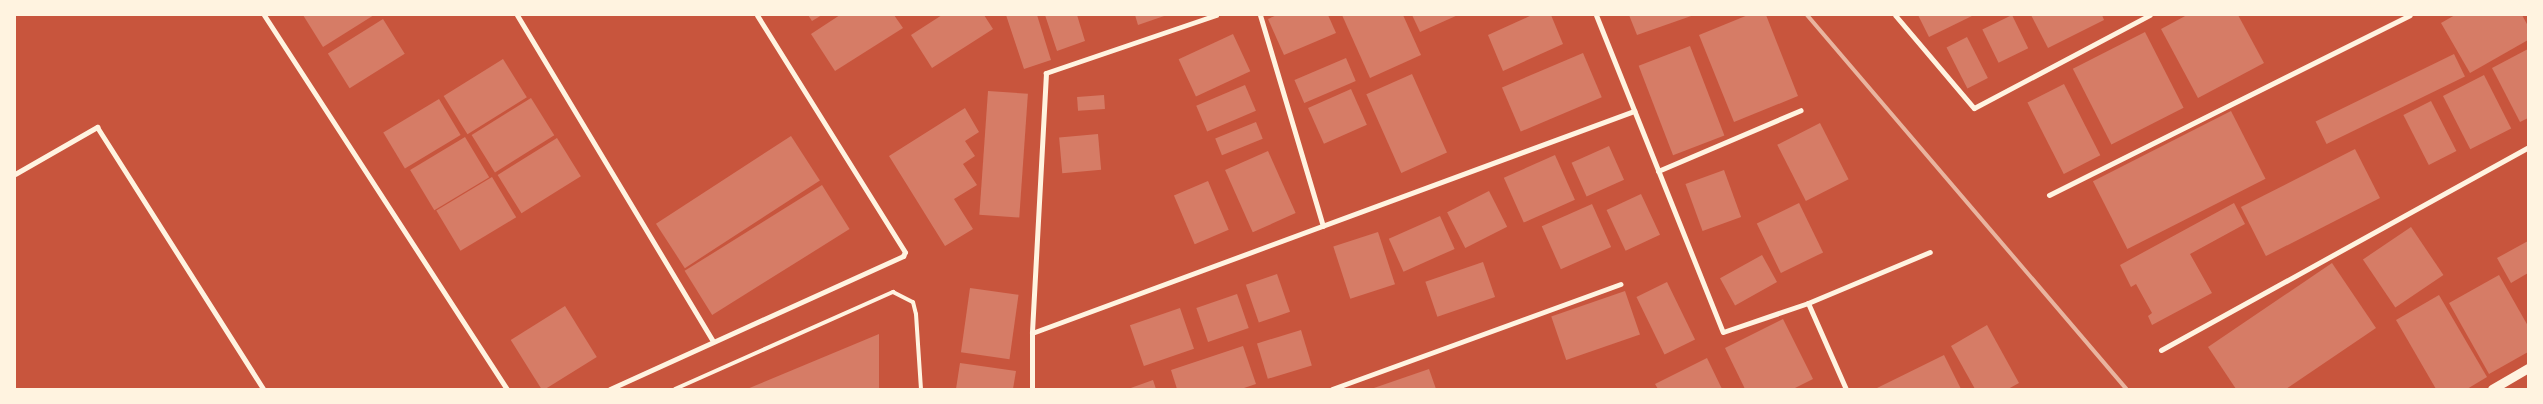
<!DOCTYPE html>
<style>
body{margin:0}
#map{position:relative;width:2543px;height:404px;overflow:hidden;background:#c8553d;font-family:"Roboto Serif",serif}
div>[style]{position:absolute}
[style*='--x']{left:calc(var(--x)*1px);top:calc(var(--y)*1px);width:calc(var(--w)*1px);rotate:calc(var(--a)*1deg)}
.building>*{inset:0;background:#d67c66;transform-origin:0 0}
.service>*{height:4px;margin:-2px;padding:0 2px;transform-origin:2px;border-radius:2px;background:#fff3e0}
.minor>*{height:5px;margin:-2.5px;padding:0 2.5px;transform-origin:2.5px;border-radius:2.5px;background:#fff3e0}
.tertiary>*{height:9px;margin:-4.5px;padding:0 4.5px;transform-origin:4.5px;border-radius:4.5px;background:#fff3e0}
.rail>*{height:4px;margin:-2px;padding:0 2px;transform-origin:2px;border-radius:2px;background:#e9b49f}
span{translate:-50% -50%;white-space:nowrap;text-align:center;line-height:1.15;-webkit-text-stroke:4px #fff3e0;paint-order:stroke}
.frame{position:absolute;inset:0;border:16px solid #fff3e0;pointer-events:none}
</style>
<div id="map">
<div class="building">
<i style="clip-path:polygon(303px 15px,374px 15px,323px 47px)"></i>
<i style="clip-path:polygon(808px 15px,822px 15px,812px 21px)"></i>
<i style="clip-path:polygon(840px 15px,894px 15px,903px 28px,835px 71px,811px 34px)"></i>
<i style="clip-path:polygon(942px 15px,984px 15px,993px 29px,932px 68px,911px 35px)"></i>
<i style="clip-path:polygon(1006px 15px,1037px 15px,1051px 60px,1024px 69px)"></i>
<i style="clip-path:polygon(1045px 15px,1077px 15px,1085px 41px,1057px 51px)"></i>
<i style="clip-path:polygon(1135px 15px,1167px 15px,1138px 25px)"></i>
<i style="clip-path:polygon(1277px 15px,1328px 15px,1336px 33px,1284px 55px,1268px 19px)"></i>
<i style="clip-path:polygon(1342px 15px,1403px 15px,1421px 55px,1370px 78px)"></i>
<i style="clip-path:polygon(1412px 15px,1458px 15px,1420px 32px)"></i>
<i style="clip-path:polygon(1532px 15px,1551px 15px,1563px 44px,1503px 71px,1488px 35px)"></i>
<i style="clip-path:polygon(1629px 15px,1694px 15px,1637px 35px)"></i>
<i style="clip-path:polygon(1748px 15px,1766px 15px,1798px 96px,1734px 122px,1699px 35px)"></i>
<i style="clip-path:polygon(1918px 15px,1974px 15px,1929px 37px)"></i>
<i style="left:2012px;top:15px;width:37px;height:33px;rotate:64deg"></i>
<i style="clip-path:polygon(2031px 15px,2102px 15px,2104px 20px,2048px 48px)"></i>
<i style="clip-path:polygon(2187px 15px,2238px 15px,2264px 63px,2198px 98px,2161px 29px)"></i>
<i style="clip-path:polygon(2455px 15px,2522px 15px,2528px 26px,2528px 40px,2470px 73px,2441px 23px)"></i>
<i style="left:383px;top:19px;width:41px;height:65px;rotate:58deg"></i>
<i style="left:2145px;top:32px;width:85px;height:81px;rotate:63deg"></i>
<i style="left:1233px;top:34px;width:41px;height:60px;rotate:65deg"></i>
<i style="left:1967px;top:37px;width:46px;height:23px;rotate:63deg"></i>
<i style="left:1690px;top:46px;width:96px;height:55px;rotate:69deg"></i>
<i style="clip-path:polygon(2528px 49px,2528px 118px,2520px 122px,2492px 68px)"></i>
<i style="left:1583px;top:53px;width:48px;height:88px;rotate:67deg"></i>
<i style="left:2454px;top:54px;width:25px;height:154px;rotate:64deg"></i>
<i style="left:1346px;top:58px;width:25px;height:56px;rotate:67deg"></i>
<i style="left:503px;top:59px;width:45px;height:70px;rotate:58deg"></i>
<i style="left:1412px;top:74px;width:86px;height:50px;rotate:66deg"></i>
<i style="left:2484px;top:75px;width:60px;height:46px;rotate:63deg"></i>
<i style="left:2064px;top:84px;width:80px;height:41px;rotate:63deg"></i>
<i style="left:1245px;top:85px;width:28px;height:53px;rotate:67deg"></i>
<i style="left:1351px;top:89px;width:39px;height:47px;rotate:66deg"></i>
<i style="left:988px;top:91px;width:40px;height:124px;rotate:4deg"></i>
<i style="left:1104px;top:95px;width:14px;height:27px;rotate:86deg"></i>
<i style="left:531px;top:98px;width:44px;height:70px;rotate:58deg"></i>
<i style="left:439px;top:99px;width:42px;height:65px;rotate:59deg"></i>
<i style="left:2431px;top:101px;width:56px;height:31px;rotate:63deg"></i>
<i style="clip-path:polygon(965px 108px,979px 132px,965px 141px,975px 156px,963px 164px,977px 185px,954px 199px,973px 229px,945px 246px,889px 156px)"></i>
<i style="left:2231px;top:111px;width:76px;height:155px;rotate:63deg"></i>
<i style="left:1256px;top:122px;width:18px;height:44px;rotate:68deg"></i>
<i style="left:1820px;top:123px;width:63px;height:48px;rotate:63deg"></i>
<i style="left:1098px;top:134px;width:36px;height:39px;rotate:85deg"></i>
<i style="left:791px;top:136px;width:53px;height:161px;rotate:57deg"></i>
<i style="left:465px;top:137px;width:47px;height:64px;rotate:59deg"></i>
<i style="left:557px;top:138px;width:45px;height:70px;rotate:58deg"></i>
<i style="left:1609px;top:146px;width:37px;height:41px;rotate:66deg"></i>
<i style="left:2355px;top:149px;width:55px;height:128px;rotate:63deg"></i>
<i style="left:1268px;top:151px;width:68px;height:47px;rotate:66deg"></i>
<i style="left:1555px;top:155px;width:49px;height:56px;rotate:66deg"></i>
<i style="left:1724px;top:170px;width:50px;height:41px;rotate:70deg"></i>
<i style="left:492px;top:177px;width:47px;height:65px;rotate:59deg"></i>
<i style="left:1208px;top:181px;width:53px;height:37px;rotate:67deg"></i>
<i style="left:822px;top:185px;width:52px;height:162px;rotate:58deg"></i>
<i style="left:1489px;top:191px;width:40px;height:47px;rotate:63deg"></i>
<i style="left:1641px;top:194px;width:45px;height:38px;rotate:65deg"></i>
<i style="left:1799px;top:203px;width:55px;height:47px;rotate:64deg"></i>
<i style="clip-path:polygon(2234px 203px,2245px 224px,2190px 254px,2212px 293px,2152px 325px,2148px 316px,2152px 313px,2136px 284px,2131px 287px,2120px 265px)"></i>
<i style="left:1592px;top:204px;width:47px;height:55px;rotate:66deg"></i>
<i style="left:1440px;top:216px;width:36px;height:56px;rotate:66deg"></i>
<i style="left:2411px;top:227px;width:58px;height:58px;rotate:56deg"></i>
<i style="left:1378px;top:232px;width:55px;height:47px;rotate:72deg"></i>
<i style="clip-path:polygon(2528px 241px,2528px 273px,2511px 283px,2497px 258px)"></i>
<i style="left:1762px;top:255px;width:31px;height:48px;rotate:61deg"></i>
<i style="left:1483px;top:262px;width:37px;height:61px;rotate:71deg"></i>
<i style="clip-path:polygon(2332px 263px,2376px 328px,2286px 389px,2236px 389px,2208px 347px)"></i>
<i style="left:1277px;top:274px;width:40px;height:33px;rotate:71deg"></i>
<i style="clip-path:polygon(2499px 275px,2528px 326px,2528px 352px,2489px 374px,2449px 303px)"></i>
<i style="left:1667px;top:282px;width:64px;height:34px;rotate:64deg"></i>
<i style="left:970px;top:288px;width:49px;height:65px;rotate:8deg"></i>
<i style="left:1625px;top:291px;width:46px;height:78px;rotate:71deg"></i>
<i style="left:1237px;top:294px;width:36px;height:43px;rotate:71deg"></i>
<i style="clip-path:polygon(2439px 295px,2487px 377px,2467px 389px,2436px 389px,2396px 320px)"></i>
<i style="left:565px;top:306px;width:60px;height:64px;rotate:58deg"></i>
<i style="left:1180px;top:308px;width:43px;height:53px;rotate:71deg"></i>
<i style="clip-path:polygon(1783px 319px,1813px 379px,1793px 389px,1745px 389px,1725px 348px)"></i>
<i style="clip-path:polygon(1987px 325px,2019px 383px,2008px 389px,1975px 389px,1951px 346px)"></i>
<i style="left:1301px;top:330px;width:37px;height:46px;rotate:73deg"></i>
<i style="clip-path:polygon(879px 334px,879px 389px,747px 389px)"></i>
<i style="clip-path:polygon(1243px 346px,1256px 384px,1241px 389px,1177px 389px,1171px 370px)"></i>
<i style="clip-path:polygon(1944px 355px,1961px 389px,1875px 389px)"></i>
<i style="clip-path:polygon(1707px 358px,1722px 389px,1658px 389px,1655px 384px)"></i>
<i style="clip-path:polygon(960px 363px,1016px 371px,1013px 389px,956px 389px)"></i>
<i style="clip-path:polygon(1429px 369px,1436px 389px,1371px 389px)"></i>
<i style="clip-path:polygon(1153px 380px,1156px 389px,1128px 389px)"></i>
</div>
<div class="service">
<i style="--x:675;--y:389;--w:239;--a:-24"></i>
<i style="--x:893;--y:292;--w:22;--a:27"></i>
<i style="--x:913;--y:302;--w:12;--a:76"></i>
<i style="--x:916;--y:314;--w:75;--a:86.2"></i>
</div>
<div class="minor">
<i style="--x:264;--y:15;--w:446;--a:57"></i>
<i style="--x:517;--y:15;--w:380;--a:59"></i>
<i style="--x:1216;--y:15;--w:180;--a:161.2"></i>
<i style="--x:1046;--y:73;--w:260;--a:93.1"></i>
<i style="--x:1032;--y:333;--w:642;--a:-20.24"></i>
<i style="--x:1260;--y:15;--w:220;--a:73.4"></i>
<i style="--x:1596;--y:15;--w:341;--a:68.2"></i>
<i style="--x:1723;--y:332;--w:90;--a:-18.8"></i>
<i style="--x:1808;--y:303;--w:94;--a:66.2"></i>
<i style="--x:1895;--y:15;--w:122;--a:49.7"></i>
<i style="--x:1974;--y:108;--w:199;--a:-27.9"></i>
<i style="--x:1658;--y:171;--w:155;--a:-23.1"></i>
<i style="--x:15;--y:174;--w:95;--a:-29.8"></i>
<i style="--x:97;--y:127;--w:310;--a:57.6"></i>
<i style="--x:2049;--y:195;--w:403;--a:-26.5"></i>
<i style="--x:1808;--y:303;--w:132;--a:-22.7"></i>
<i style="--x:2161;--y:350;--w:419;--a:-28.9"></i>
<i style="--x:610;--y:389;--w:322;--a:-24.4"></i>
<i style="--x:903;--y:256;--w:4;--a:-63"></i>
<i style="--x:905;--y:252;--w:279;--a:-122"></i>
<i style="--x:1032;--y:389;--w:56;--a:-90"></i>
<i style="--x:1332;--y:389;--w:307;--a:-20"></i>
</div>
<div class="tertiary">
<i style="--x:2492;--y:389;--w:42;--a:-30.3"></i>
</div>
<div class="rail">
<i style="--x:1807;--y:15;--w:492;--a:49.5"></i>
</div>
<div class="frame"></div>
</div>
